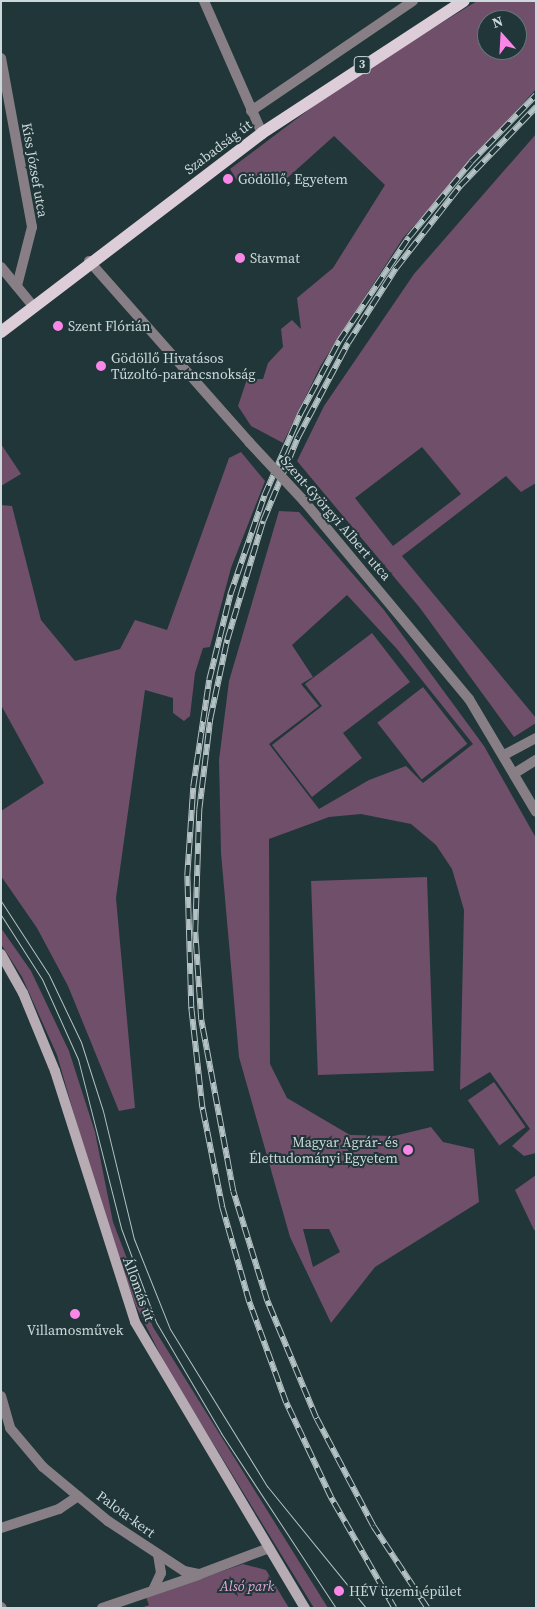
<!DOCTYPE html>
<meta charset="utf-8">
<style>
body{margin:0}
#map{position:relative;width:537px;height:1609px;overflow:hidden;background:#203639;font-family:"Source Serif 4",serif}
div>[style]{position:absolute}
[style*='--x']{left:calc(var(--x)*1px);top:calc(var(--y)*1px);width:calc(var(--w)*1px);rotate:calc(var(--a)*1deg)}
.green>*{inset:0;background:#6f4f69;transform-origin:0 0}
.minor>*{height:10px;margin:-5px;padding:0 5px;transform-origin:5px;border-radius:5px;background:#877f85}
.secondary>*{height:10px;margin:-5px;padding:0 5px;transform-origin:5px;border-radius:5px;background:#b7abb4}
.primary>*{height:12px;margin:-6px;padding:0 6px;transform-origin:6px;border-radius:6px;background:#ddcdd9}
.tram>*{height:1px;margin:-0.5px;padding:0 0.5px;transform-origin:0.5px;border-radius:0.5px;background:#b4c2c4}
.rail>*{height:5.5px;margin-top:-2.75px;transform-origin:0;background:repeating-linear-gradient(90deg,#203639 0 11px,#b4c2c4 0 22px);box-sizing:border-box;border-block:1px solid #b4c2c4}
.minor-bridge>*{height:10px;margin:-5px;padding:0 5px;transform-origin:5px;border-radius:5px;background:#877f85}
.dots>*{width:14px;height:14px;translate:-50% -50%;box-sizing:border-box;border:2px solid #203639;border-radius:50%}
span{translate:-50% -50%;white-space:nowrap;text-align:center;line-height:1.15;-webkit-text-stroke:4px #203639;paint-order:stroke}
.shield-label span{padding:1px 4px;background:#203639;border:1px solid;border-radius:4px;-webkit-text-stroke-width:0}
.shield-label{font-size:12px;color:#ccd8da;font-weight:700}
.street-label{font-size:14px;color:#ccd8da}
.poi-label{font-size:14px;color:#ccd8da}
.left{translate:0 -50%;text-align:left}
.right{translate:-100% -50%;text-align:right}
.park-label{font-size:14px;color:#e2a8d7;font-style:italic}
.frame{position:absolute;inset:0;border:2px solid #ccd8da;pointer-events:none}
.north{position:absolute;left:477px;top:10px;width:50px;height:50px;box-sizing:border-box;background:#203639;border:1px solid #657779;border-radius:50%;rotate:341deg;font-size:14px;font-weight:700;line-height:20px;text-align:center;color:#ccd8da}
.north::after{content:'';display:block;margin:auto;width:18px;height:22px;background:#fa87e7;clip-path:polygon(50% 0,100% 100%,50% 72%,0 100%)}
</style>
<div id="map">
<div class="green">
<i style="clip-path:polygon(evenodd,477px 1px,536px 1px,536px 89px,403px 238px,321px 365px,283px 443px,251px 426px,238px 406px,247px 379px,263px 379px,268px 363px,283px 347px,281px 329px,292px 320px,301px 329px,297px 298px,333px 268px,385px 185px,334px 136px,285px 180px,238px 182px,230px 169px,344px 83px,477px 1px,487px 20px,517px 20px,517px 50px,487px 50px,487px 20px)"></i>
<i style="clip-path:polygon(evenodd,536px 134px,536px 483px,521px 492px,506px 476px,402px 556px,536px 718px,536px 723px,514px 737px,420px 608px,297px 461px,324px 406px,414px 274px,536px 134px,422px 447px,461px 494px,393px 546px,355px 498px,422px 447px)"></i>
<i style="clip-path:polygon(1px 444px,21px 474px,1px 486px)"></i>
<i style="clip-path:polygon(241px 452px,265px 481px,231px 568px,210px 647px,203px 648px,195px 673px,190px 716px,184px 721px,173px 713px,173px 698px,145px 690px,116px 898px,135px 1108px,119px 1111px,68px 986px,37px 928px,1px 876px,1px 811px,44px 783px,1px 705px,1px 505px,12px 506px,41px 620px,75px 661px,120px 649px,135px 620px,167px 630px,229px 458px)"></i>
<i style="clip-path:polygon(evenodd,279px 511px,299px 512px,384px 610px,484px 746px,536px 838px,536px 1153px,524px 1156px,512px 1146px,530px 1129px,490px 1072px,460px 1090px,464px 910px,452px 869px,436px 845px,411px 824px,361px 814px,329px 817px,269px 839px,270px 1064px,287px 1098px,350px 1135px,394px 1136px,431px 1127px,443px 1142px,474px 1149px,479px 1202px,375px 1267px,331px 1323px,290px 1237px,239px 1057px,221px 853px,219px 760px,229px 681px,279px 511px,347px 595px,397px 649px,473px 744px,423px 783px,406px 766px,369px 780px,319px 809px,269px 744px,319px 706px,301px 684px,313px 677px,292px 645px,347px 595px,279px 511px,303px 1229px,329px 1229px,340px 1252px,313px 1267px,303px 1229px)"></i>
<i style="clip-path:polygon(372px 633px,410px 682px,343px 733px,362px 758px,312px 797px,272px 745px,322px 706px,305px 684px)"></i>
<i style="left:423px;top:687px;width:72px;height:58px;rotate:52deg"></i>
<i style="left:427px;top:877px;width:194px;height:116px;rotate:88deg"></i>
<i style="clip-path:polygon(1px 928px,31px 971px,69px 1051px,95px 1132px,113px 1222px,153px 1327px,328px 1608px,314px 1608px,167px 1368px,136px 1306px,106px 1225px,57px 1055px,22px 977px,1px 944px)"></i>
<i style="left:494px;top:1082px;width:55px;height:32px;rotate:55deg"></i>
<i style="clip-path:polygon(536px 1175px,536px 1230px,534px 1230px,515px 1190px)"></i>
<i style="clip-path:polygon(243px 1564px,266px 1570px,289px 1608px,141px 1608px,149px 1605px,146px 1597px)"></i>
</div>
<div class="minor">
<i style="--x:204;--y:1;--w:144;--a:66.3"></i>
<i style="--x:1;--y:58;--w:172;--a:79.6"></i>
<i style="--x:32;--y:227;--w:61;--a:104.3"></i>
<i style="--x:251;--y:111;--w:196;--a:-34.2"></i>
<i style="--x:89;--y:261;--w:242;--a:48.5"></i>
<i style="--x:1;--y:267;--w:50;--a:50.6"></i>
<i style="--x:304;--y:501;--w:258;--a:50.2"></i>
<i style="--x:469;--y:699;--w:131;--a:59.3"></i>
<i style="--x:504;--y:755;--w:36;--a:-28"></i>
<i style="--x:515;--y:773;--w:25;--a:-32"></i>
<i style="--x:1;--y:1396;--w:33;--a:74"></i>
<i style="--x:10;--y:1428;--w:51;--a:49.8"></i>
<i style="--x:43;--y:1467;--w:85;--a:39.7"></i>
<i style="--x:108;--y:1521;--w:91;--a:33.3"></i>
<i style="--x:184;--y:1571;--w:16;--a:11"></i>
<i style="--x:200;--y:1574;--w:74;--a:-20.6"></i>
<i style="--x:1;--y:1528;--w:61;--a:-18.1"></i>
<i style="--x:59;--y:1509;--w:23;--a:-34"></i>
<i style="--x:153;--y:1590;--w:19;--a:-65"></i>
<i style="--x:161;--y:1573;--w:19;--a:-99"></i>
<i style="--x:1;--y:1607;--w:1;--a:45"></i>
<i style="--x:102;--y:1608;--w:102;--a:-18.8"></i>
</div>
<div class="secondary">
<i style="--x:1;--y:954;--w:45;--a:60.6"></i>
<i style="--x:23;--y:993;--w:84;--a:67.7"></i>
<i style="--x:55;--y:1071;--w:263;--a:72.3"></i>
<i style="--x:135;--y:1322;--w:333;--a:59.3"></i>
</div>
<div class="primary">
<i style="--x:1;--y:332;--w:328;--a:-37.3"></i>
<i style="--x:262;--y:133;--w:241;--a:-33.2"></i>
</div>
<div class="tram">
<i style="--x:1;--y:901;--w:88;--a:57"></i>
<i style="--x:49;--y:975;--w:74;--a:64.5"></i>
<i style="--x:81;--y:1042;--w:72;--a:72.3"></i>
<i style="--x:103;--y:1111;--w:132;--a:76.4"></i>
<i style="--x:134;--y:1239;--w:97;--a:68.2"></i>
<i style="--x:170;--y:1329;--w:185;--a:58.3"></i>
<i style="--x:267;--y:1486;--w:157;--a:50.9"></i>
<i style="--x:1;--y:915;--w:76;--a:57.4"></i>
<i style="--x:42;--y:979;--w:88;--a:65.8"></i>
<i style="--x:78;--y:1059;--w:174;--a:75.7"></i>
<i style="--x:121;--y:1228;--w:100;--a:69.6"></i>
<i style="--x:156;--y:1322;--w:129;--a:59.6"></i>
<i style="--x:221;--y:1433;--w:209;--a:56.7"></i>
</div>
<div class="rail">
<i style="--x:394;--y:1608;--w:127;--a:-119.8"></i>
<i style="--x:331;--y:1498;--w:105;--a:-115.3"></i>
<i style="--x:286;--y:1403;--w:108;--a:-110.1"></i>
<i style="--x:249;--y:1302;--w:99;--a:-105.9"></i>
<i style="--x:222;--y:1207;--w:102;--a:-101.3"></i>
<i style="--x:202;--y:1107;--w:101;--a:-96.3"></i>
<i style="--x:191;--y:1007;--w:131;--a:-91.7"></i>
<i style="--x:187;--y:876;--w:89;--a:-86.1"></i>
<i style="--x:193;--y:787;--w:108;--a:-81.5"></i>
<i style="--x:209;--y:680;--w:88;--a:-76.1"></i>
<i style="--x:230;--y:595;--w:105;--a:-71"></i>
<i style="--x:264;--y:496;--w:90;--a:-66.3"></i>
<i style="--x:300;--y:414;--w:83;--a:-61.9"></i>
<i style="--x:339;--y:341;--w:125;--a:-56.1"></i>
<i style="--x:409;--y:237;--w:97;--a:-50.4"></i>
<i style="--x:471;--y:162;--w:93;--a:-45.9"></i>
<i style="--x:427;--y:1608;--w:98;--a:-123.4"></i>
<i style="--x:373;--y:1526;--w:122;--a:-117.8"></i>
<i style="--x:316;--y:1418;--w:127;--a:-112.7"></i>
<i style="--x:267;--y:1301;--w:115;--a:-107.2"></i>
<i style="--x:233;--y:1191;--w:174;--a:-100.6"></i>
<i style="--x:201;--y:1020;--w:89;--a:-93.9"></i>
<i style="--x:195;--y:931;--w:121;--a:-88.1"></i>
<i style="--x:199;--y:810;--w:92;--a:-83.1"></i>
<i style="--x:210;--y:719;--w:81;--a:-77.9"></i>
<i style="--x:227;--y:640;--w:124;--a:-73.2"></i>
<i style="--x:263;--y:521;--w:91;--a:-67.4"></i>
<i style="--x:298;--y:437;--w:106;--a:-62"></i>
<i style="--x:348;--y:343;--w:89;--a:-57.4"></i>
<i style="--x:396;--y:268;--w:104;--a:-52"></i>
<i style="--x:460;--y:186;--w:110;--a:-46.1"></i>
</div>
<div class="minor-bridge">
<i style="--x:249;--y:442;--w:81;--a:47"></i>
</div>
<div class="dots">
<i style="left:228px;top:179px;background:#fa87e7"></i>
<i style="left:240px;top:258px;background:#fa87e7"></i>
<i style="left:58px;top:326px;background:#fa87e7"></i>
<i style="left:101px;top:366px;background:#fa87e7"></i>
<i style="left:408px;top:1150px;background:#fa87e7"></i>
<i style="left:75px;top:1314px;background:#fa87e7"></i>
<i style="left:339px;top:1591px;background:#fa87e7"></i>
</div>
<div class="shield-label">
<span style="left:362px;top:65px">3</span>
</div>
<div class="street-label">
<span style="left:218px;top:147px;rotate:-37deg">Szabadság út</span>
<span style="left:35px;top:170px;rotate:80deg">Kiss József utca</span>
<span style="left:336px;top:518px;rotate:49deg">Szent-Györgyi Albert utca</span>
<span style="left:139px;top:1289px;rotate:70deg">Állomás út</span>
<span style="left:126px;top:1514px;rotate:36deg">Palota-kert</span>
</div>
<div class="poi-label">
<span class="left" style="left:238px;top:179px">Gödöllő, Egyetem</span>
<span class="left" style="left:250px;top:258px">Stavmat</span>
<span class="left" style="left:68px;top:326px">Szent Flórián</span>
<span class="left" style="left:111px;top:366px">Gödöllő Hivatásos<br>Tűzoltó-parancsnokság</span>
<span class="right" style="left:398px;top:1150px">Magyar Agrár- és<br>Élettudományi Egyetem</span>
<span style="left:75px;top:1330px">Villamosművek</span>
<span class="left" style="left:349px;top:1591px">HÉV üzemi épület</span>
</div>
<div class="park-label">
<span style="left:247px;top:1586px">Alsó park</span>
</div>
<div class="frame"></div>
<div class="north">N</div>
</div>
